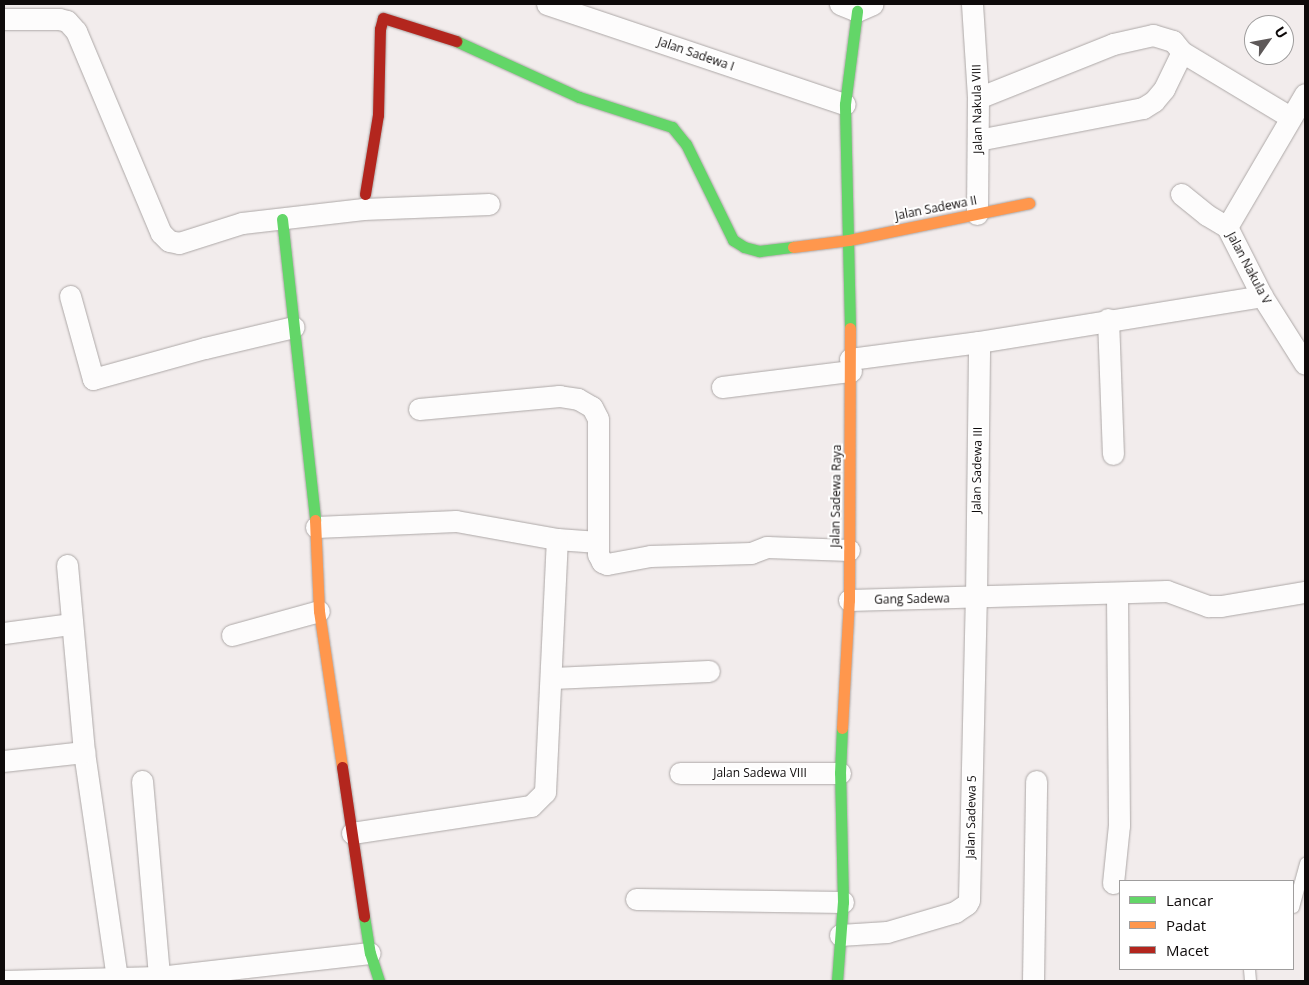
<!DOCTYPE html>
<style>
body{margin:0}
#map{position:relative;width:1309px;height:985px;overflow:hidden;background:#f2ecec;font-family:"Open Sans",sans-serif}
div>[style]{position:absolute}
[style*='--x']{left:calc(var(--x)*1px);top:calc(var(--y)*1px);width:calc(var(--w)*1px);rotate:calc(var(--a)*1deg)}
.roads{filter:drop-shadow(0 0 1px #ada8a7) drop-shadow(0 0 1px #ada8a7)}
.lane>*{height:11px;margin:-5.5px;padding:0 5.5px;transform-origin:5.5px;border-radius:5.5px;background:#fdfcfc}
.street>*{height:21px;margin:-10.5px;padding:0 10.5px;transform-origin:10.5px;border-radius:10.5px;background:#fdfcfc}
.fast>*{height:11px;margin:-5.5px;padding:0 5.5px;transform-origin:5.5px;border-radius:5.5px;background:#63d668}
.slow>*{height:11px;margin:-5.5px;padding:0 5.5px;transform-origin:5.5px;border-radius:5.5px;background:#ff974d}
.jam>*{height:11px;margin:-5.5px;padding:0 5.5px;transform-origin:5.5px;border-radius:5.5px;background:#b3261e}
span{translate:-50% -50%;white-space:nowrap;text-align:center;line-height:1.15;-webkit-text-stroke:4px #fff;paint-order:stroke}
.street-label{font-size:12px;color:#0e0a0a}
.frame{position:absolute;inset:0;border:5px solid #0e0a0a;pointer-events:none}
.legend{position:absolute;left:1119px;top:880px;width:175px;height:90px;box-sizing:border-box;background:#fff;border:1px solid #9f9d9d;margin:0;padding:6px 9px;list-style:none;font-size:15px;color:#0e0a0a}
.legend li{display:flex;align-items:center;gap:10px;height:25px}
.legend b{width:25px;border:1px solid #9f9d9d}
.north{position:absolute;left:1244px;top:15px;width:50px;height:50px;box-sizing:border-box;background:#fff;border:1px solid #9f9d9d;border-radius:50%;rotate:57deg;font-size:14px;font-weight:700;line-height:20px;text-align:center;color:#0e0a0a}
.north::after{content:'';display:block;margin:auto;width:18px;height:22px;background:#5e5959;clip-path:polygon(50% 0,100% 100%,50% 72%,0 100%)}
</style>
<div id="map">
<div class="roads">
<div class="lane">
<i style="--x:1293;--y:907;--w:46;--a:-74.7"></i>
<i style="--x:1249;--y:969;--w:12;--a:85"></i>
</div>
<div class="street">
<i style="--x:547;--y:4;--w:314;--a:18.6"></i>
<i style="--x:840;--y:4;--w:18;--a:22"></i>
<i style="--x:857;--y:11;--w:17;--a:-24"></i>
<i style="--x:972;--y:4;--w:94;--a:86.3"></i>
<i style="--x:978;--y:98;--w:116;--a:90.5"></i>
<i style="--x:4;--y:19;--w:55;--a:0"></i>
<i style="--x:59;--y:19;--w:8;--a:14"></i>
<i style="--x:67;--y:21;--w:13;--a:48"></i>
<i style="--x:76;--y:31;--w:219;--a:67.2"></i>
<i style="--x:161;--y:233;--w:11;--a:45"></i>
<i style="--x:169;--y:241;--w:10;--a:11"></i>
<i style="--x:179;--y:243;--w:66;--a:-17.6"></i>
<i style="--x:242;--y:223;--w:122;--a:-6.6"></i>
<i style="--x:363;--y:209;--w:126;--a:-2.3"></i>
<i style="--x:978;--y:98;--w:145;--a:-21.8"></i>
<i style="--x:1113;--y:44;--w:41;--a:-12.7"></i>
<i style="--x:1153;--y:35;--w:21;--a:17"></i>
<i style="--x:1173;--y:41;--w:14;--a:51"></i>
<i style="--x:1182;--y:52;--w:126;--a:31"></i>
<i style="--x:978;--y:140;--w:168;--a:-11"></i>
<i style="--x:1143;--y:108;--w:13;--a:-32"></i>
<i style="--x:1154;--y:101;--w:16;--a:-50"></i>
<i style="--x:1164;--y:89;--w:41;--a:-64.1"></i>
<i style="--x:1181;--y:194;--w:33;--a:39"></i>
<i style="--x:1207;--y:215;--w:23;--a:31"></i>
<i style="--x:1227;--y:227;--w:77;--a:63.1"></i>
<i style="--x:1262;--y:296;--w:80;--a:57.7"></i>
<i style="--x:1227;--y:227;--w:154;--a:-59.6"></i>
<i style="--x:70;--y:296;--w:86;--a:74.5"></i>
<i style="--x:93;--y:379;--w:116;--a:-15.5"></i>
<i style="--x:205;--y:348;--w:91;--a:-13.3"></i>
<i style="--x:1108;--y:319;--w:135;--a:87.9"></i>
<i style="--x:850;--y:359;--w:130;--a:-7.5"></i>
<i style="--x:979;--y:342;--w:287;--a:-9.2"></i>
<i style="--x:722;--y:387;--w:130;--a:-7.1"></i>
<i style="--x:419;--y:409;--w:141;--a:-5.3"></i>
<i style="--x:559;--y:396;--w:19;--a:9"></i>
<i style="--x:578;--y:399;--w:16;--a:30"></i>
<i style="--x:592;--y:407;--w:13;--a:63"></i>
<i style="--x:598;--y:419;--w:135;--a:90"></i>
<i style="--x:598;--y:554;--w:9;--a:63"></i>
<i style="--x:602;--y:562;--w:5;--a:22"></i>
<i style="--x:607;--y:564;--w:44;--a:-10.5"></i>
<i style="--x:650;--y:556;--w:101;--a:-1.7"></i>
<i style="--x:751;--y:553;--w:17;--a:-21"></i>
<i style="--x:767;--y:547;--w:82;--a:2.1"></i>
<i style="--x:316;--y:527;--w:140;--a:-2.5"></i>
<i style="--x:456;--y:521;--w:103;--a:10.1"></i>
<i style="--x:557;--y:539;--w:41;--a:4.2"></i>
<i style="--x:67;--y:565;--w:188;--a:84.8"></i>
<i style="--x:84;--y:752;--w:229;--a:81.7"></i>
<i style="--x:849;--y:600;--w:318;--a:-1.6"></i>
<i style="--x:1167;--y:591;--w:44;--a:20.1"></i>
<i style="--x:1208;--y:606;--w:13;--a:0"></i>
<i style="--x:1221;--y:606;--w:85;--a:-9.5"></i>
<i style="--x:4;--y:633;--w:68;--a:-7.7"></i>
<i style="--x:232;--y:635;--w:90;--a:-15.4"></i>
<i style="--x:552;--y:678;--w:157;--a:-2.6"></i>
<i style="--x:4;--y:761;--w:81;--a:-6.4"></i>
<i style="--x:680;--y:773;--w:160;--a:0"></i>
<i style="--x:142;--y:781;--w:197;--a:85"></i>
<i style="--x:352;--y:833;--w:181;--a:-8.6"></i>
<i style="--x:531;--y:806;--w:20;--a:-45"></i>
<i style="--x:545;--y:792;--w:253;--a:-87.3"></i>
<i style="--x:1113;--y:883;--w:58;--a:-84.1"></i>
<i style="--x:1119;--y:825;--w:231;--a:-90.5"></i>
<i style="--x:636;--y:899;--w:207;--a:0.8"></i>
<i style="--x:840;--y:935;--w:47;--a:-3.7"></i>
<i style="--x:887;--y:932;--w:71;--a:-16.4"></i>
<i style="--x:955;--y:912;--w:14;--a:-34"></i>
<i style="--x:967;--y:904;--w:4;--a:-63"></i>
<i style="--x:969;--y:900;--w:302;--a:-88.7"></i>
<i style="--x:976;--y:598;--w:256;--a:-89.3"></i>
<i style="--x:4;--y:981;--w:155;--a:-1.5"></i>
<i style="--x:159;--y:977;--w:212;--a:-6.5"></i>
<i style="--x:1033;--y:981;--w:200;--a:-89.1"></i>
</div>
<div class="fast">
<i style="--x:456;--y:41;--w:135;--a:24.5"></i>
<i style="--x:579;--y:97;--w:98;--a:17.9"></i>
<i style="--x:672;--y:127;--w:22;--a:51"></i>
<i style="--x:686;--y:144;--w:107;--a:63.9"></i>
<i style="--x:733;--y:240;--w:13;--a:32"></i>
<i style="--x:744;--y:247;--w:16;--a:15"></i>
<i style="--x:759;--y:251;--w:34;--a:-7"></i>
<i style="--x:282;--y:219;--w:303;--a:83.7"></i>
<i style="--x:850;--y:328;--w:224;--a:-91.3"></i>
<i style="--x:845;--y:104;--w:94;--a:-82.6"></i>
<i style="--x:364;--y:916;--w:37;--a:81"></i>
<i style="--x:370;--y:953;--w:29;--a:72"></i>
<i style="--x:837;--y:981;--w:79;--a:-85.7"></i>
<i style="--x:843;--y:902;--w:129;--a:-91.3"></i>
<i style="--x:840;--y:773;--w:45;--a:-87.5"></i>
</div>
<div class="slow">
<i style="--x:793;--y:247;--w:56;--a:-7.1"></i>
<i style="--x:849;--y:240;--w:184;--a:-11.6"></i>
<i style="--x:315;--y:520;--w:91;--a:87.5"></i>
<i style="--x:319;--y:611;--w:158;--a:81.6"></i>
<i style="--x:842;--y:728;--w:128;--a:-86.9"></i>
<i style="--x:849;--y:600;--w:272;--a:-89.8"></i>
</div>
<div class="jam">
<i style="--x:365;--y:194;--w:80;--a:-80.7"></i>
<i style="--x:378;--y:115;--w:86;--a:-88.7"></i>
<i style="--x:380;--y:29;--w:11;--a:-75"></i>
<i style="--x:383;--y:18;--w:77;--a:17.5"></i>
<i style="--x:342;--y:767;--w:151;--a:81.6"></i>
</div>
</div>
<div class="street-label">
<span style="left:696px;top:54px;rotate:19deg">Jalan Sadewa I</span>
<span style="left:977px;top:109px;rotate:-91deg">Jalan Nakula VIII</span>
<span style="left:936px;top:208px;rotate:-11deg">Jalan Sadewa II</span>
<span style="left:1249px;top:268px;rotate:62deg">Jalan Nakula V</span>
<span style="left:977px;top:470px;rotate:-89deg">Jalan Sadewa III</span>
<span style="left:836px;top:496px;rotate:-89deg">Jalan Sadewa Raya</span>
<span style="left:912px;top:599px;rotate:-1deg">Gang Sadewa</span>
<span style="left:760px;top:773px">Jalan Sadewa VIII</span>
<span style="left:971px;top:817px;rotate:-89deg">Jalan Sadewa 5</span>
</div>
<div class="frame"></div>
<ul class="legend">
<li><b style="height:6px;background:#63d668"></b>Lancar</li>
<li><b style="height:6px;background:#ff974d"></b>Padat</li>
<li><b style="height:6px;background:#b3261e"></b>Macet</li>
</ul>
<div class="north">U</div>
</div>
